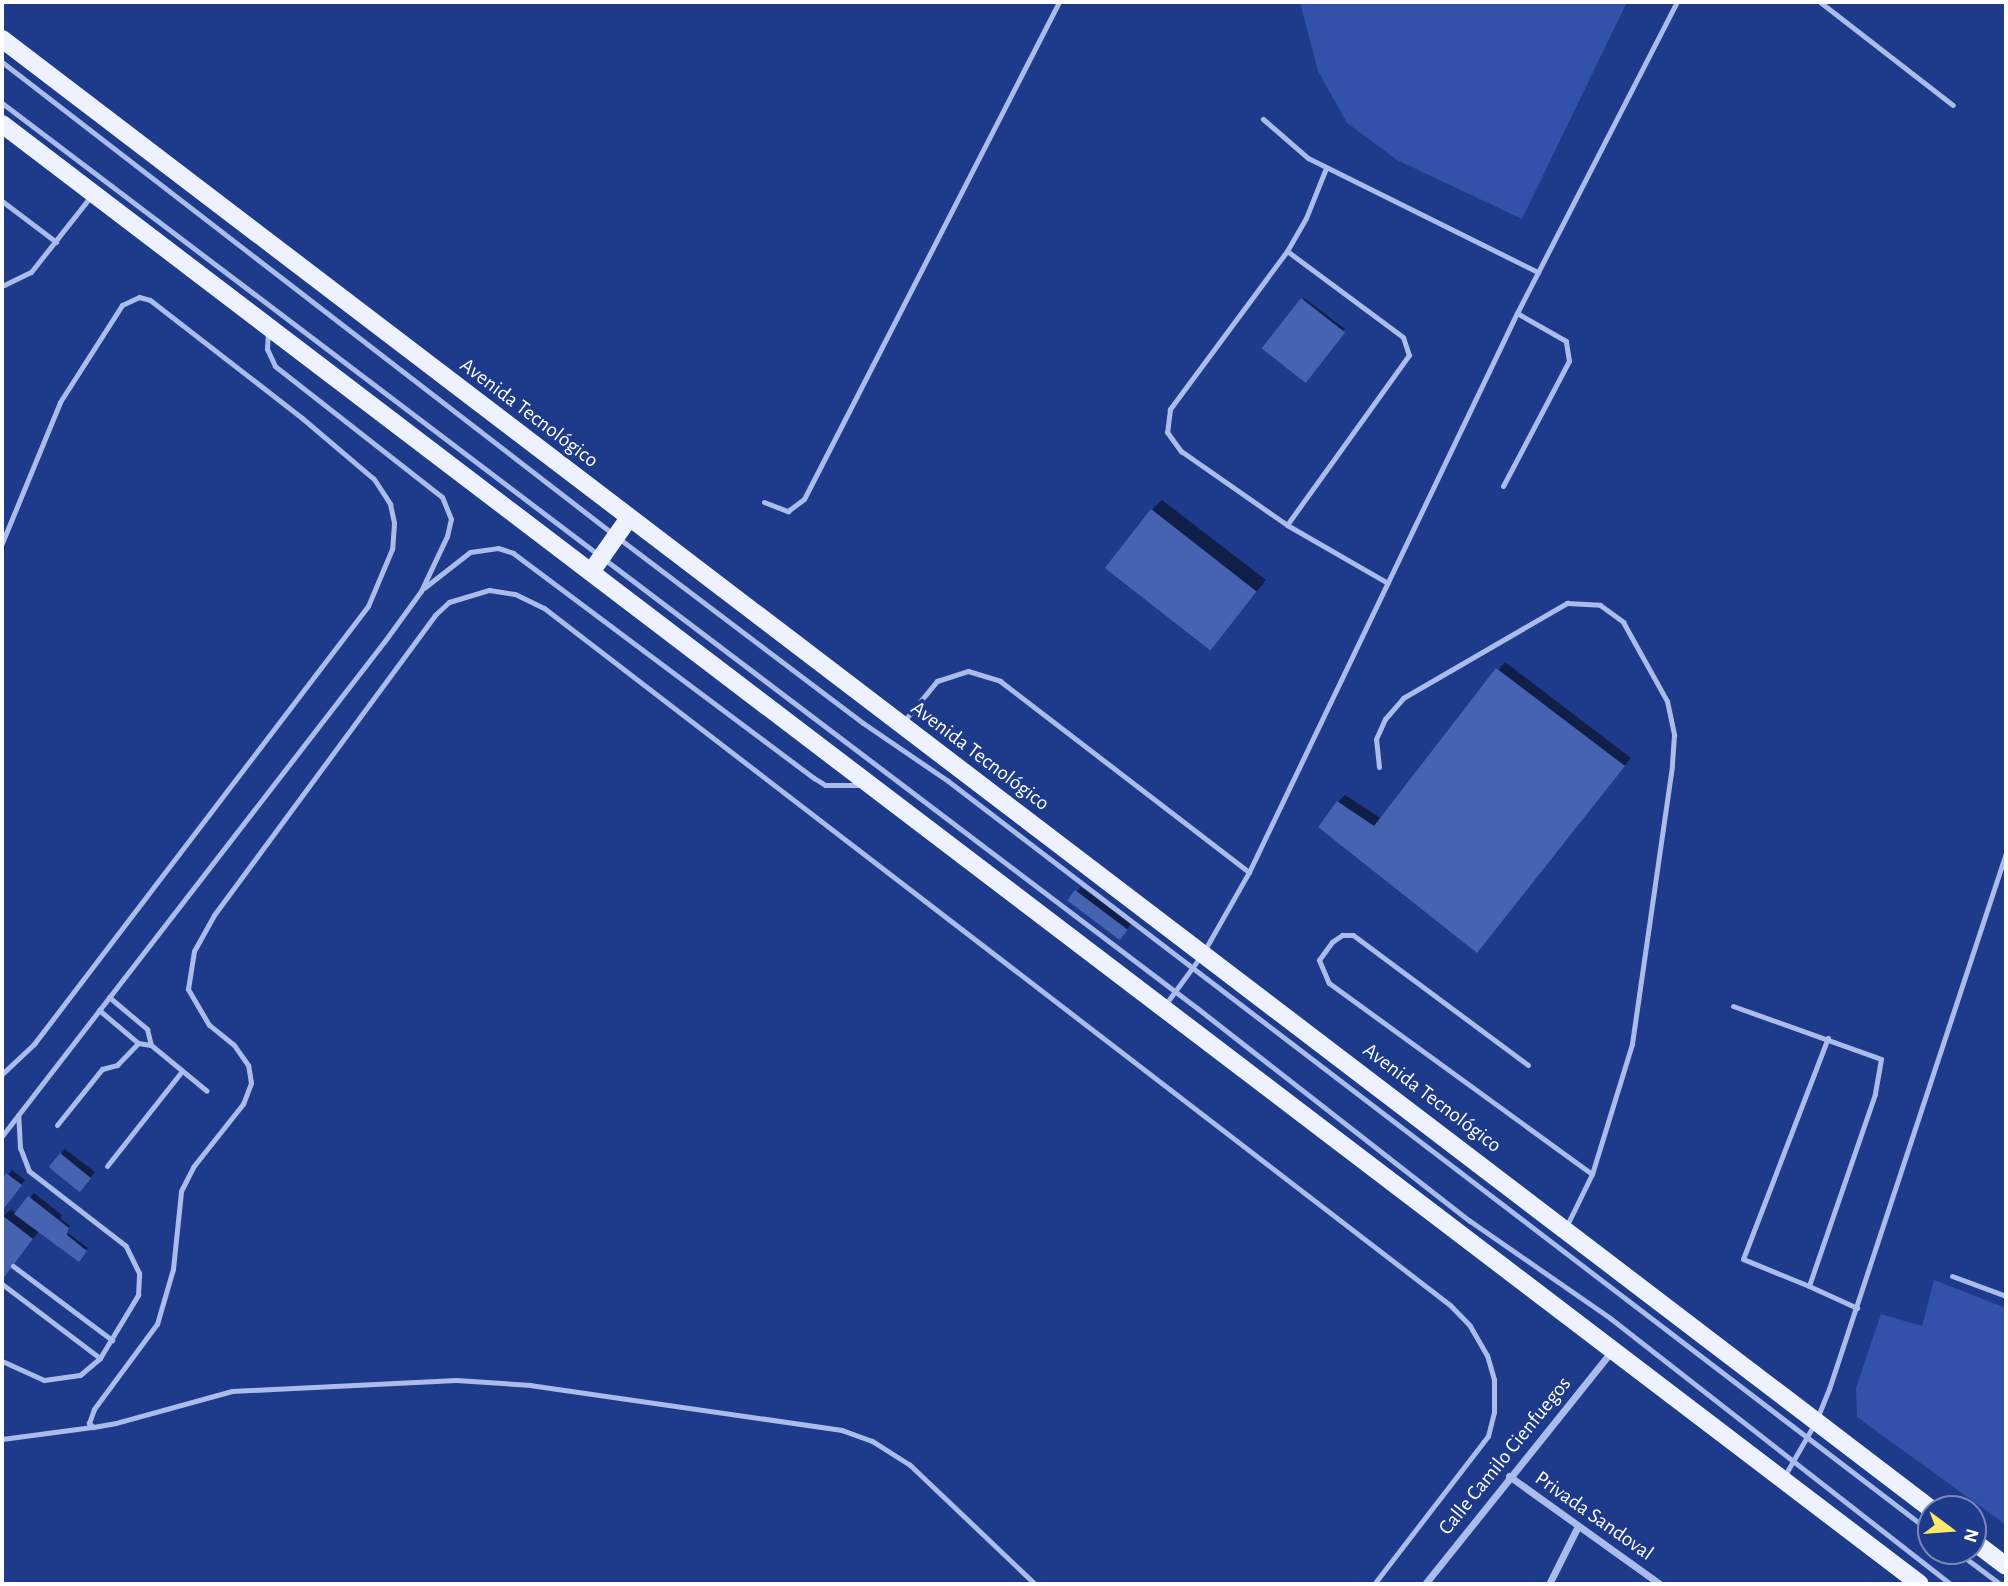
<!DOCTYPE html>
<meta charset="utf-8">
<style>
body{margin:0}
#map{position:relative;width:2008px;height:1586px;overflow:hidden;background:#1e3a8a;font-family:"Alegreya Sans",sans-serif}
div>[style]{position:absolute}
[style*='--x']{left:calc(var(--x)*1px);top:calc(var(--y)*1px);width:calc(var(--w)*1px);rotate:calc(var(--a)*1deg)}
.green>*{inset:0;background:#3152a8}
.shadow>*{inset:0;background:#0007;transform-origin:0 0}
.building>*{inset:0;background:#4663b2;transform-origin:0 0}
.service>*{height:5px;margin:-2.5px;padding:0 2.5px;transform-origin:2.5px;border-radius:2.5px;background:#a9bcec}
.minor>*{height:7px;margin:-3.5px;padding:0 3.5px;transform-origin:3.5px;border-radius:3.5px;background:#a9bcec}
.primary>*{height:18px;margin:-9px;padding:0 9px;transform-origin:9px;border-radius:9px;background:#eef2ff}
span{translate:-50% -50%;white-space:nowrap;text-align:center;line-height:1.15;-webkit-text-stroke:7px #1e3a8a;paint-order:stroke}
.street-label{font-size:21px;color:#fff}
.frame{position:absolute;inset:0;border:4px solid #fff;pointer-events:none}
.north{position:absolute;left:1917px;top:1495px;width:70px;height:70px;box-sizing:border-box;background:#1e3a8a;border:2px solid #7889b9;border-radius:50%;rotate:106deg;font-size:19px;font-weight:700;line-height:28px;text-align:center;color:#fff}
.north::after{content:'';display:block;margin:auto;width:24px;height:32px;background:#fbea68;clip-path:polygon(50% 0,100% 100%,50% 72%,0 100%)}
</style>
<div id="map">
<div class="green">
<i style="clip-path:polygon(1300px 2px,1627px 2px,1522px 219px,1397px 160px,1347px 123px,1318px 71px)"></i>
<i style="clip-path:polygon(1934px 1280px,2006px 1308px,2006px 1525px,1857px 1417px,1856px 1388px,1881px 1314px,1922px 1326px)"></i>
</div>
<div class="shadow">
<i style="left:1304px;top:298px;width:51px;height:63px;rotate:37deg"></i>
<i style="clip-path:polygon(1162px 500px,1266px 580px,1211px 648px,1152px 510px)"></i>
<i style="clip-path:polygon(1505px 662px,1631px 758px,1477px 951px,1338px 802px,1345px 795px,1382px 819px)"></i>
<i style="clip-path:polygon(1081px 887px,1131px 924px,1124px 934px,1070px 899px)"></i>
<i style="clip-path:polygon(65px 1149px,95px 1172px,85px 1185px,61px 1154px)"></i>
<i style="clip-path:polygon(12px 1170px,25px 1180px,2px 1209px,2px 1183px)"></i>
<i style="clip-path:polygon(34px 1193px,62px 1215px,60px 1218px,70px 1226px,68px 1233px,88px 1248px,80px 1258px,39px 1231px,2px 1280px,2px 1218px,11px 1209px,17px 1214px)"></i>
</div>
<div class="building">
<i style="left:1301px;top:298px;width:56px;height:64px;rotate:38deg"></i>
<i style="left:1151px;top:509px;width:134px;height:75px;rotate:38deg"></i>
<i style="clip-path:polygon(1496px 668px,1625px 766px,1477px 953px,1318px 827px,1337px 801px,1374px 826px)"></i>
<i style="left:1075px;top:890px;width:66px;height:13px;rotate:37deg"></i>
<i style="left:60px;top:1153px;width:40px;height:18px;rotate:39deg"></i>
<i style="clip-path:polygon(6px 1173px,22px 1185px,2px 1211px,2px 1180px)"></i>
<i style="clip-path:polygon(28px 1196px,69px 1228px,67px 1235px,87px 1251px,79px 1262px,14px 1214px)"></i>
<i style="clip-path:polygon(2px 1215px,33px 1239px,2px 1280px)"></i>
</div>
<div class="service">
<i style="--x:1820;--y:2;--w:168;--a:37.8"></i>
<i style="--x:2;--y:62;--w:777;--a:37.68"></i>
<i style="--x:617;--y:537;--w:308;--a:37.1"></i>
<i style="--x:863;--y:723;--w:103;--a:34.3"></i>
<i style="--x:948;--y:781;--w:1237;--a:37.38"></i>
<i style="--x:2;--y:103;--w:1499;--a:37.14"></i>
<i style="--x:1197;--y:1008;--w:346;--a:38"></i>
<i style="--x:1470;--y:1221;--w:170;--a:34.7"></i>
<i style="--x:1610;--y:1318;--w:432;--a:38"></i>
<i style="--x:1263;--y:119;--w:60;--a:40.9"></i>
<i style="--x:1308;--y:158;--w:257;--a:26.4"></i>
<i style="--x:1326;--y:168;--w:54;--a:111.8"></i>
<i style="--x:1306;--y:218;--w:38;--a:120"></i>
<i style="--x:1287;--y:251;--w:144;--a:36.6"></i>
<i style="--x:1403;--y:337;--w:19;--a:72"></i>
<i style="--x:1409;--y:355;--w:209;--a:125.7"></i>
<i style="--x:1287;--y:525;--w:116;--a:29.9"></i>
<i style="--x:2;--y:201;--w:68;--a:37.2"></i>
<i style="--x:1287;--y:251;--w:197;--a:126.5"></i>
<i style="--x:1170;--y:409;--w:23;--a:97"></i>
<i style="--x:1167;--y:432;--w:24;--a:54"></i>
<i style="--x:1181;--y:451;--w:129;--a:34.9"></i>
<i style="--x:2;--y:286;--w:32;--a:-26"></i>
<i style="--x:31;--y:272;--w:97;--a:-51.7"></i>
<i style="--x:1503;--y:486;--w:141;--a:-62.2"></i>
<i style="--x:1569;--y:361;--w:20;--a:-99"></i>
<i style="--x:1566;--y:341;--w:56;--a:-150.3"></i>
<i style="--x:764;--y:502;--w:26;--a:21"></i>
<i style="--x:788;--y:511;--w:20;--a:-37"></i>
<i style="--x:804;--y:499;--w:559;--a:-62.84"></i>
<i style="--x:2;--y:543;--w:152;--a:-67.6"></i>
<i style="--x:60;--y:402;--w:115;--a:-57.4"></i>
<i style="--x:122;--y:305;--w:19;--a:-25"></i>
<i style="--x:139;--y:297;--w:11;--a:15"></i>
<i style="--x:150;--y:300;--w:192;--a:37.8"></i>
<i style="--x:302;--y:418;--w:94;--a:40.3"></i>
<i style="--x:374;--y:479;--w:30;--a:57"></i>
<i style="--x:390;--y:504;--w:19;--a:78"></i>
<i style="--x:394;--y:523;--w:26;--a:94"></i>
<i style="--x:392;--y:549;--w:62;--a:112.8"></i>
<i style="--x:368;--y:606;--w:551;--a:127.33"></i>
<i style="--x:34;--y:1044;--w:44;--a:136.8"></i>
<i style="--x:424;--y:588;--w:58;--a:-38"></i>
<i style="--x:470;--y:552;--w:28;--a:-8"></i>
<i style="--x:498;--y:548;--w:16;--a:18"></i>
<i style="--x:513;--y:553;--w:376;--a:36.8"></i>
<i style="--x:814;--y:778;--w:13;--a:32"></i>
<i style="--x:825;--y:785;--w:37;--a:0"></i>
<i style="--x:904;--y:721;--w:52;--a:-50.5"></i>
<i style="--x:937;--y:681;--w:33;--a:-18"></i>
<i style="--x:968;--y:671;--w:34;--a:17"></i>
<i style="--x:1000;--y:681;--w:314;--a:37.5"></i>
<i style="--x:1379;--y:767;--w:28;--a:-96"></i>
<i style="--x:1376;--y:739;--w:22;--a:-66"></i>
<i style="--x:1385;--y:719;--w:28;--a:-49"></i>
<i style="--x:1403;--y:698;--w:190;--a:-30.1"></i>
<i style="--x:1567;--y:603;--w:33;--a:3"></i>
<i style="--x:1600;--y:605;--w:29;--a:36"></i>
<i style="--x:1623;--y:622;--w:90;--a:60.9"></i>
<i style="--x:1667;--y:701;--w:35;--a:78"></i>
<i style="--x:1674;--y:735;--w:31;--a:94"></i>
<i style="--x:1672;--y:766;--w:281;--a:98.2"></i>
<i style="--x:1632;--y:1044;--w:136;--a:107.1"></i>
<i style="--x:1592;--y:1174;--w:59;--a:116.1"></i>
<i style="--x:109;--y:997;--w:50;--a:40.1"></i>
<i style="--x:147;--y:1029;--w:16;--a:76"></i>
<i style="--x:1165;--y:1005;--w:64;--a:-53.8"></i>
<i style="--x:1203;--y:953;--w:93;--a:-60.4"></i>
<i style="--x:1249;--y:872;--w:620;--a:-64.39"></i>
<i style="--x:1517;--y:313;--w:350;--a:-62.8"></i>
<i style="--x:1733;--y:1006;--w:157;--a:19.7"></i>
<i style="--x:1881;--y:1059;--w:36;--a:100"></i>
<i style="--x:1875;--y:1094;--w:203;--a:109"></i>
<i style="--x:1809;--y:1286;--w:53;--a:24.6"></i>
<i style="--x:99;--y:1010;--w:51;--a:40.2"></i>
<i style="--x:138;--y:1043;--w:13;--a:9"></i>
<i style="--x:151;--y:1045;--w:72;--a:39.4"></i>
<i style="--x:1528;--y:1065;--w:218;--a:-143.4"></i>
<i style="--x:1353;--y:935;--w:11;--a:180"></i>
<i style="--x:1342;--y:935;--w:12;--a:145"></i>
<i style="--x:1332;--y:942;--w:22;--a:126"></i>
<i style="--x:1319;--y:960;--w:25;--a:67"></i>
<i style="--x:1329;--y:983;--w:325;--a:36"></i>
<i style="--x:57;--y:1125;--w:72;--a:-51.2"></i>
<i style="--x:102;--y:1069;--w:16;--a:-15"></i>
<i style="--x:117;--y:1065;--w:30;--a:-46"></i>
<i style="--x:2;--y:1136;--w:624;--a:-52.29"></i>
<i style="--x:384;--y:642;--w:63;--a:-54"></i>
<i style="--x:421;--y:591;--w:61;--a:-64.7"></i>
<i style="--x:447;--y:536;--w:17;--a:-77"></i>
<i style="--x:451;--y:519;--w:24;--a:-112"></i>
<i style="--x:442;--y:497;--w:212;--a:-141.9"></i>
<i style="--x:275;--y:366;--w:19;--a:-115"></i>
<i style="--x:267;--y:349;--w:18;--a:-87"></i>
<i style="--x:107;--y:1166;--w:121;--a:-51.7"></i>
<i style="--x:13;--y:1266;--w:124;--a:36.8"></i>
<i style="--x:1952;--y:1276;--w:58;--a:20.3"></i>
<i style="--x:2;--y:1284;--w:123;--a:37.1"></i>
<i style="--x:1809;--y:1286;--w:71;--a:-157.8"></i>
<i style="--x:1743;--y:1259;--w:237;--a:-69"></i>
<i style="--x:2;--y:1361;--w:46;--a:24.3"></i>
<i style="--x:44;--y:1380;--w:36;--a:-8"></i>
<i style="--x:80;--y:1375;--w:26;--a:-40"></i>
<i style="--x:100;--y:1358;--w:74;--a:-58.9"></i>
<i style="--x:138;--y:1295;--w:22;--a:-87"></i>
<i style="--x:139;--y:1273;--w:30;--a:-116"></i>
<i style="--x:126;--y:1246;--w:123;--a:-142.3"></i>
<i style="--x:29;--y:1171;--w:25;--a:-111"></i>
<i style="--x:20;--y:1148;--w:33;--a:-93"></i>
<i style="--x:2;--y:1439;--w:91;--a:-7.6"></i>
<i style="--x:1785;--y:1475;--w:62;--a:-60.1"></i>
<i style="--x:1816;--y:1421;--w:35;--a:-68"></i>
<i style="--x:1829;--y:1389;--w:564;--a:-71.73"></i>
<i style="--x:1956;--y:1551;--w:55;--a:36.9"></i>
<i style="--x:1035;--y:1584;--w:173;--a:-136.4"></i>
<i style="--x:910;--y:1465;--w:45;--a:-147.7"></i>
<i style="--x:872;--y:1441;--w:32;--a:-160"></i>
<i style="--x:842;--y:1430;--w:314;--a:-171.8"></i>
<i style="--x:531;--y:1385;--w:75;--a:-176.2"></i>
<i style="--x:456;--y:1380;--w:224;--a:177.2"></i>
<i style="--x:232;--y:1391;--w:120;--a:164.6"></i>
<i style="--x:116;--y:1423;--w:23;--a:170"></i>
<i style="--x:93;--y:1427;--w:6;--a:-135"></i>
<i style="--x:89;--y:1423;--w:15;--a:-70"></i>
<i style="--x:94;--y:1409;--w:106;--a:-53.5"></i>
<i style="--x:157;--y:1324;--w:57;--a:-73.8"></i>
<i style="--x:173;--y:1269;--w:78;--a:-84.1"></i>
<i style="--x:181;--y:1191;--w:27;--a:-63"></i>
<i style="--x:193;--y:1167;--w:80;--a:-51.6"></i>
<i style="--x:243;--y:1104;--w:22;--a:-69"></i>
<i style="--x:251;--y:1083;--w:18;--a:-99"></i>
<i style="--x:248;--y:1065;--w:24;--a:-125"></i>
<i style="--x:234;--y:1045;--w:32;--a:-141"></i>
<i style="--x:209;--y:1025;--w:42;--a:-120.3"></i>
<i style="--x:188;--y:989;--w:38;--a:-81"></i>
<i style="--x:194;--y:951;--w:41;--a:-60.9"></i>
<i style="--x:214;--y:915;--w:373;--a:-53.6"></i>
<i style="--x:435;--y:615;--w:19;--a:-43"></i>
<i style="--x:449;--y:602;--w:42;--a:-16.7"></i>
<i style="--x:489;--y:590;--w:26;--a:9"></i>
<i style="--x:515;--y:594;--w:32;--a:26"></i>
<i style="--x:544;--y:608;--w:1143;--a:37.57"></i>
<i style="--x:1450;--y:1305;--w:29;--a:46"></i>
<i style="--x:1470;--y:1326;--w:34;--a:60"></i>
<i style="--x:1487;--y:1355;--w:26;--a:74"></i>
<i style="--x:1494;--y:1380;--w:32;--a:90"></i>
<i style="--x:1494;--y:1412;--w:25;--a:104"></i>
<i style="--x:1488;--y:1436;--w:187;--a:127.6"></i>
</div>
<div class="minor">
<i style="--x:1509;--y:1476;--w:186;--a:35.6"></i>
<i style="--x:1425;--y:1584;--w:299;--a:-51.3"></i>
<i style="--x:1549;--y:1584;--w:63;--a:-63.4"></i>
</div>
<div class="primary">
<i style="--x:2;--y:39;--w:2425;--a:37.31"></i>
<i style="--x:2;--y:124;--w:2410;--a:37.28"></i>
<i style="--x:591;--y:572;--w:66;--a:-54.9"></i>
<i style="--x:1973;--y:1541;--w:41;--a:37.1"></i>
</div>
<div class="street-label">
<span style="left:529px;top:413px;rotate:37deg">Avenida Tecnológico</span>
<span style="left:980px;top:756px;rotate:37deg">Avenida Tecnológico</span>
<span style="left:1432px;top:1098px;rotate:37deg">Avenida Tecnológico</span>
<span style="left:1505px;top:1456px;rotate:-51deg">Calle Camilo Cienfuegos</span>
<span style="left:1594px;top:1516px;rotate:35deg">Privada Sandoval</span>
</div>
<div class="frame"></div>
<div class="north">N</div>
</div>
